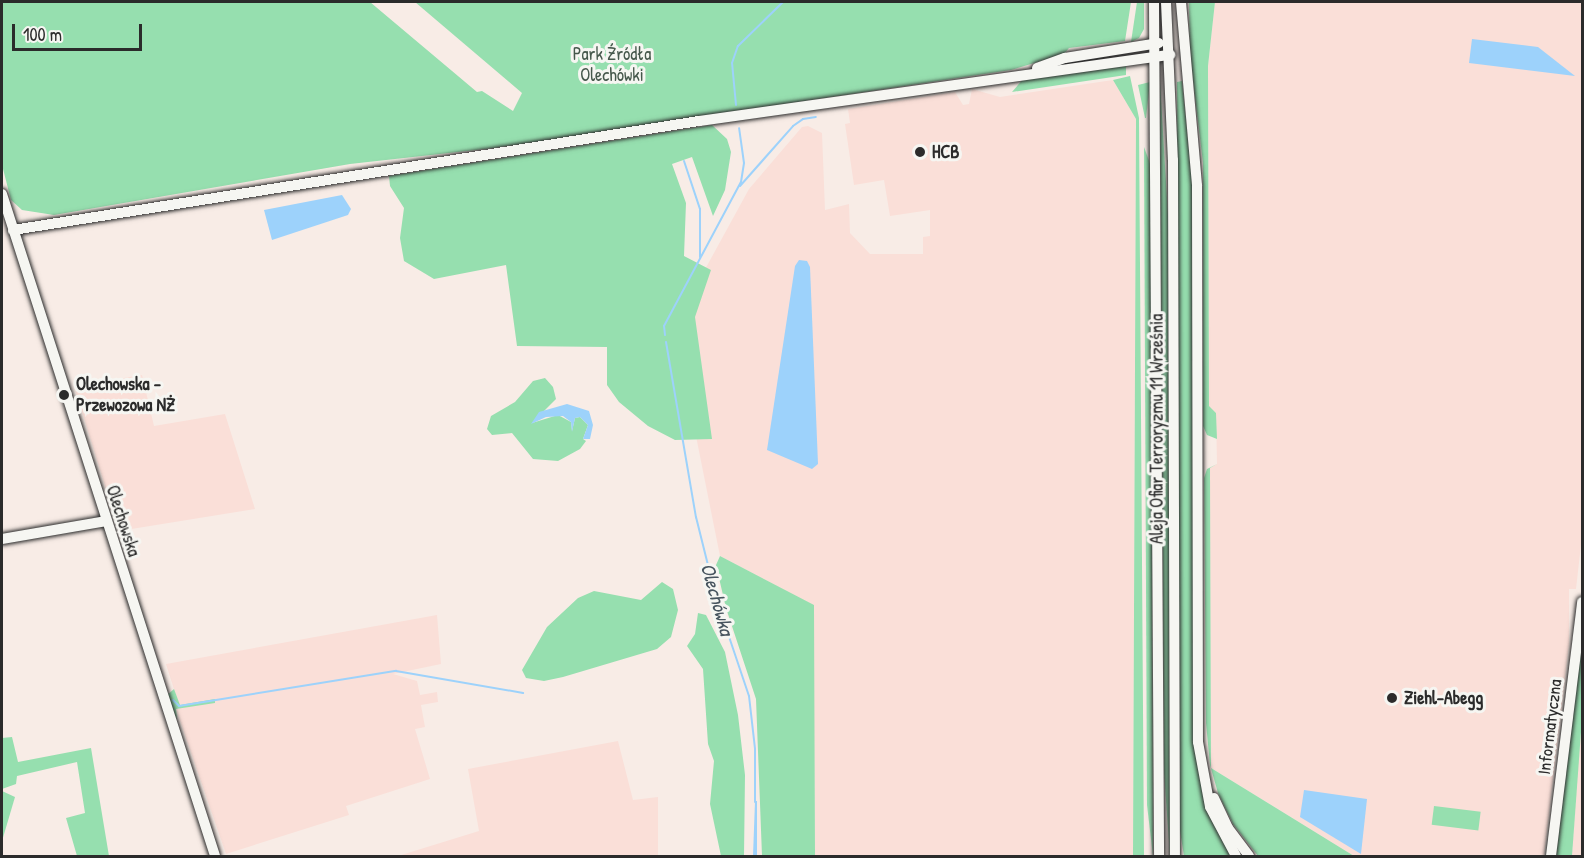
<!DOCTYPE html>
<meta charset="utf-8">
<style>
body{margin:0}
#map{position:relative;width:1584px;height:858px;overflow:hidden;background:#f8ece6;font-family:"Patrick Hand",sans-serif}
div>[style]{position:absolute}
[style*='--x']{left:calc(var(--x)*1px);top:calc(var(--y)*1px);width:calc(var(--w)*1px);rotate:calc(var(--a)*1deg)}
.built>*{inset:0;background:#fadfd8}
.green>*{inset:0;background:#96dfaf;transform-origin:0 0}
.water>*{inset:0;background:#9dd2fb}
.stream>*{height:2px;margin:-1px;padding:0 1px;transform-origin:1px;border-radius:1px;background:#9dd2fb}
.roads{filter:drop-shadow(0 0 2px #2b2b2b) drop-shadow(0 0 2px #2b2b2b)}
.minor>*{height:10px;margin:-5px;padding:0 5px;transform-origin:5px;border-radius:5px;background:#f6f6f2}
.dots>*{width:16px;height:16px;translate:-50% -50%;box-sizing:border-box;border:3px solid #f6f6f2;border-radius:50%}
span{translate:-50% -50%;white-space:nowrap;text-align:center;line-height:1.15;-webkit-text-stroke:6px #f6f6f2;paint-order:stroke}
.park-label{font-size:18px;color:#46584c}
.poi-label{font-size:18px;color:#2b2b2b;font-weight:700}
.left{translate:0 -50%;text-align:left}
.street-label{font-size:18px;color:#2b2b2b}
.water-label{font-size:20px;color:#48555f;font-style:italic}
.frame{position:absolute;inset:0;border:3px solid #2b2b2b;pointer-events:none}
.scale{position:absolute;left:12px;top:24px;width:130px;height:27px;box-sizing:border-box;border:3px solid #2b2b2b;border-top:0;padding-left:8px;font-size:18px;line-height:21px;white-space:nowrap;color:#2b2b2b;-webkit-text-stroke:4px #f6f6f2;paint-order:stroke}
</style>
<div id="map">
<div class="built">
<i style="clip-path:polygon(1215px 2px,1582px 2px,1582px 536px,1576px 589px,1569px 589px,1569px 644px,1544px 856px,1354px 856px,1211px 768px,1210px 468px,1217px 464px,1216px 413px,1209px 407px,1208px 66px)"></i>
<i style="clip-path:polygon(1113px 80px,1136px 119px,1133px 856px,815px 856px,813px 605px,720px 556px,674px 326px,749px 189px,802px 127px,808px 126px,822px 133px,825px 210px,849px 204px,850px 233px,870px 254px,923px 254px,923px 237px,930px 236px,930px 210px,890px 216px,884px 180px,854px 185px,845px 124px,850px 123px,848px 109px,955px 92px,963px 105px,969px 104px,972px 89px,1000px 97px)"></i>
<i style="clip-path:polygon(142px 375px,154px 426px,225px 414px,255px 509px,119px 531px,74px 386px)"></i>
<i style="clip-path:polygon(437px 615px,441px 664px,393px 674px,417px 681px,420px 695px,437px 692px,438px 702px,421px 705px,425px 727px,415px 729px,430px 779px,346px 806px,349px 815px,226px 854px,176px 709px,215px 700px,179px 705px,166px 664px)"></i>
<i style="clip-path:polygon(1582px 718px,1582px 856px,1572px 856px,1577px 773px)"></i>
<i style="clip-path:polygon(618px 741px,633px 800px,658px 797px,658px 856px,398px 856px,479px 831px,468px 769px)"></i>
</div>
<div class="green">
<i style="clip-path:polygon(2px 2px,370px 2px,477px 92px,482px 91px,513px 111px,522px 93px,415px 2px,1131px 2px,1125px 41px,1069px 48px,1064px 54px,1011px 70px,494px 148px,350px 164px,54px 215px,22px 210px,11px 200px,2px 165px)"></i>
<i style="clip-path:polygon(1137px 2px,1144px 2px,1144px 29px,1139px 38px,1131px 42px)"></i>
<i style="clip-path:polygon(1189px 2px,1215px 2px,1208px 66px,1209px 406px,1216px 413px,1217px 439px,1207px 435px,1203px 426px,1203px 163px,1190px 55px)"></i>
<i style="clip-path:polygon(1126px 66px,1126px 75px,1012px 92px,1023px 79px)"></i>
<i style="clip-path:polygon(1130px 76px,1139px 118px,1144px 856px,1133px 856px,1136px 119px,1113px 80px)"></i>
<i style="clip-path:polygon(1182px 81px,1192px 180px,1194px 748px,1207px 808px,1231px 856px,1184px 856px,1180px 831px,1177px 82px)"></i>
<i style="clip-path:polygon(1150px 82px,1146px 118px,1145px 118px,1138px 85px)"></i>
<i style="clip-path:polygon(1160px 82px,1168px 216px,1170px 856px,1164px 772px)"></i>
<i style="clip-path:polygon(712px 125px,727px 139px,731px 152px,725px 190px,713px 216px,692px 157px,672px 164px,686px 203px,684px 256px,711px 270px,695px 317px,712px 439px,675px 440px,648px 426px,619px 402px,607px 385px,607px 347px,517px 346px,506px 265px,434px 279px,404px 261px,400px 238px,404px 208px,390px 186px,389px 176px)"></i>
<i style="clip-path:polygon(1144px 147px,1151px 166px,1153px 856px,1147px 805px)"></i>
<i style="clip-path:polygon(545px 378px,553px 387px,556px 399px,532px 423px,558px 415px,571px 422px,572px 431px,575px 418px,580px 417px,588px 425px,583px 439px,586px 441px,580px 449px,558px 461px,533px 459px,512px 433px,492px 435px,487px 429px,491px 416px,515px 402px,533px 381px)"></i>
<i style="clip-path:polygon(1217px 464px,1210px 468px,1211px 768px,1354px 856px,1258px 856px,1233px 824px,1218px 793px,1210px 765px,1206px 723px,1204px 478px,1207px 469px)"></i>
<i style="clip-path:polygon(720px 556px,814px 605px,815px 856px,762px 856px,756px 699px,726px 608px,716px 565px)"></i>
<i style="clip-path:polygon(662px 582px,673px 589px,678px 610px,671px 637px,657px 649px,563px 677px,544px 681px,526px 678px,522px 670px,547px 627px,578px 598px,594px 591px,641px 600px)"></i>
<i style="clip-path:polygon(698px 613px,706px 615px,725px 652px,738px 715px,745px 775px,744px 856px,721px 856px,710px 804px,714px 761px,708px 744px,703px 669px,687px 646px,695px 634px)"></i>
<i style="clip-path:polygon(1582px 638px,1582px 718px,1572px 856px,1556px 856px)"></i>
<i style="clip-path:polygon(174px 689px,180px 705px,215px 699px,215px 703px,176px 709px,177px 719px,166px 696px)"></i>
<i style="clip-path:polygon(12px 737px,18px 762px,91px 748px,109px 856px,77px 856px,66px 818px,85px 813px,77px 762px,17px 776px,16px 784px,2px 789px,2px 738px)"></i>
<i style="clip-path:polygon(2px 791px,15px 797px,2px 841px)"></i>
<i style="left:1434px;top:806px;width:47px;height:19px;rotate:7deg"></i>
</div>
<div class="water">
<i style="clip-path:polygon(1472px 39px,1538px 47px,1575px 76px,1469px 63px)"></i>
<i style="clip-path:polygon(342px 195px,351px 209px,348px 215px,272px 240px,264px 210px)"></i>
<i style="clip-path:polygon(799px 260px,807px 261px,810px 267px,818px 464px,812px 469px,767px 450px,795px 266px)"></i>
<i style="clip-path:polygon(567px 404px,589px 411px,593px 425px,590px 439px,583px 439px,588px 425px,580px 417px,575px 418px,572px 432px,571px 422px,563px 416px,546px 417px,531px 424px,539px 412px)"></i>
<i style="clip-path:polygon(1304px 790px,1367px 799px,1361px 854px,1300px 817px)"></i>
<i style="clip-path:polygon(755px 801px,757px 801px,757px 856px,753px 856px)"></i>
</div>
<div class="stream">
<i style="--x:736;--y:105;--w:42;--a:-95.4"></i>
<i style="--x:732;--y:63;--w:18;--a:-71"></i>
<i style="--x:738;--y:46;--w:63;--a:-44.4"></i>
<i style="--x:684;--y:161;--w:51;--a:71.6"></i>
<i style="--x:700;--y:209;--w:48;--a:90"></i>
<i style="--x:740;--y:186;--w:80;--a:-48.5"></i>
<i style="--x:793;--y:126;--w:12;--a:-35"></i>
<i style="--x:803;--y:119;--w:13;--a:-9"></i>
<i style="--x:665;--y:335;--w:9;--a:-96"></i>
<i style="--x:664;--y:326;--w:163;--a:-61.9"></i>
<i style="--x:741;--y:182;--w:19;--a:-81"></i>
<i style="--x:744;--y:163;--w:35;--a:-98"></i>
<i style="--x:666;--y:342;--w:178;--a:80.3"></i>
<i style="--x:696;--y:517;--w:87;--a:76"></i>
<i style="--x:717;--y:601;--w:100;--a:71.4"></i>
<i style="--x:749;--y:696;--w:53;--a:83.5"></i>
<i style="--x:755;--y:749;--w:53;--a:90"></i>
<i style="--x:173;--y:700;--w:8;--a:45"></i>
<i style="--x:179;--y:706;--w:220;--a:-9.2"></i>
<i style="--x:396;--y:671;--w:129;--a:9.8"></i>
</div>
<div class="roads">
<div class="minor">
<i style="--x:1154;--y:2;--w:854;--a:89.66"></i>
<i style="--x:1166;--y:2;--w:158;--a:87.5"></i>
<i style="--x:1173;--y:160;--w:696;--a:89.84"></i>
<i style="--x:1181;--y:2;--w:185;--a:85"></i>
<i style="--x:1197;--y:186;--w:556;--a:89.9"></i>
<i style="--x:1198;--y:742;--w:66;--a:79.5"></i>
<i style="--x:1210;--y:807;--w:55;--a:62"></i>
<i style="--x:1037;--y:68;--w:30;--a:-20"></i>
<i style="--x:1065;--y:58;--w:95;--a:-9.1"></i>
<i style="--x:2;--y:194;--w:695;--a:72.16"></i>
<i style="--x:13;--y:230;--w:695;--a:-9.03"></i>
<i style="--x:699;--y:121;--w:476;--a:-8"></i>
<i style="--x:2;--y:539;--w:106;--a:-9.8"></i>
<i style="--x:1214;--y:798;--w:33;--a:65"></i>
<i style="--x:1228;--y:828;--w:35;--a:53"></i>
<i style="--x:1551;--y:856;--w:256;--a:-83"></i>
</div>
</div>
<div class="dots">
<i style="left:920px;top:152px;background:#2b2b2b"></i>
<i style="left:64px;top:395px;background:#2b2b2b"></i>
<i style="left:1392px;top:698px;background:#2b2b2b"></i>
</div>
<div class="park-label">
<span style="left:612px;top:65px">Park Źródła<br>Olechówki</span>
</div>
<div class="poi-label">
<span class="left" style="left:932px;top:152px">HCB</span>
<span class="left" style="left:76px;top:395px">Olechowska -<br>Przewozowa NŻ</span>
<span class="left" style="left:1404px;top:698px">Ziehl-Abegg</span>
</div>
<div class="street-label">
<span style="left:1157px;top:429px;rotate:-90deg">Aleja Ofiar Terroryzmu 11 Września</span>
<span style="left:123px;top:521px;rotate:72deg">Olechowska</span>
<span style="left:1550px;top:727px;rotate:-83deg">Informatyczna</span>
</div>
<div class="water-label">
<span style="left:718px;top:599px;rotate:74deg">Olechówka</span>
</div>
<div class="frame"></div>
<div class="scale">100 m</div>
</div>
